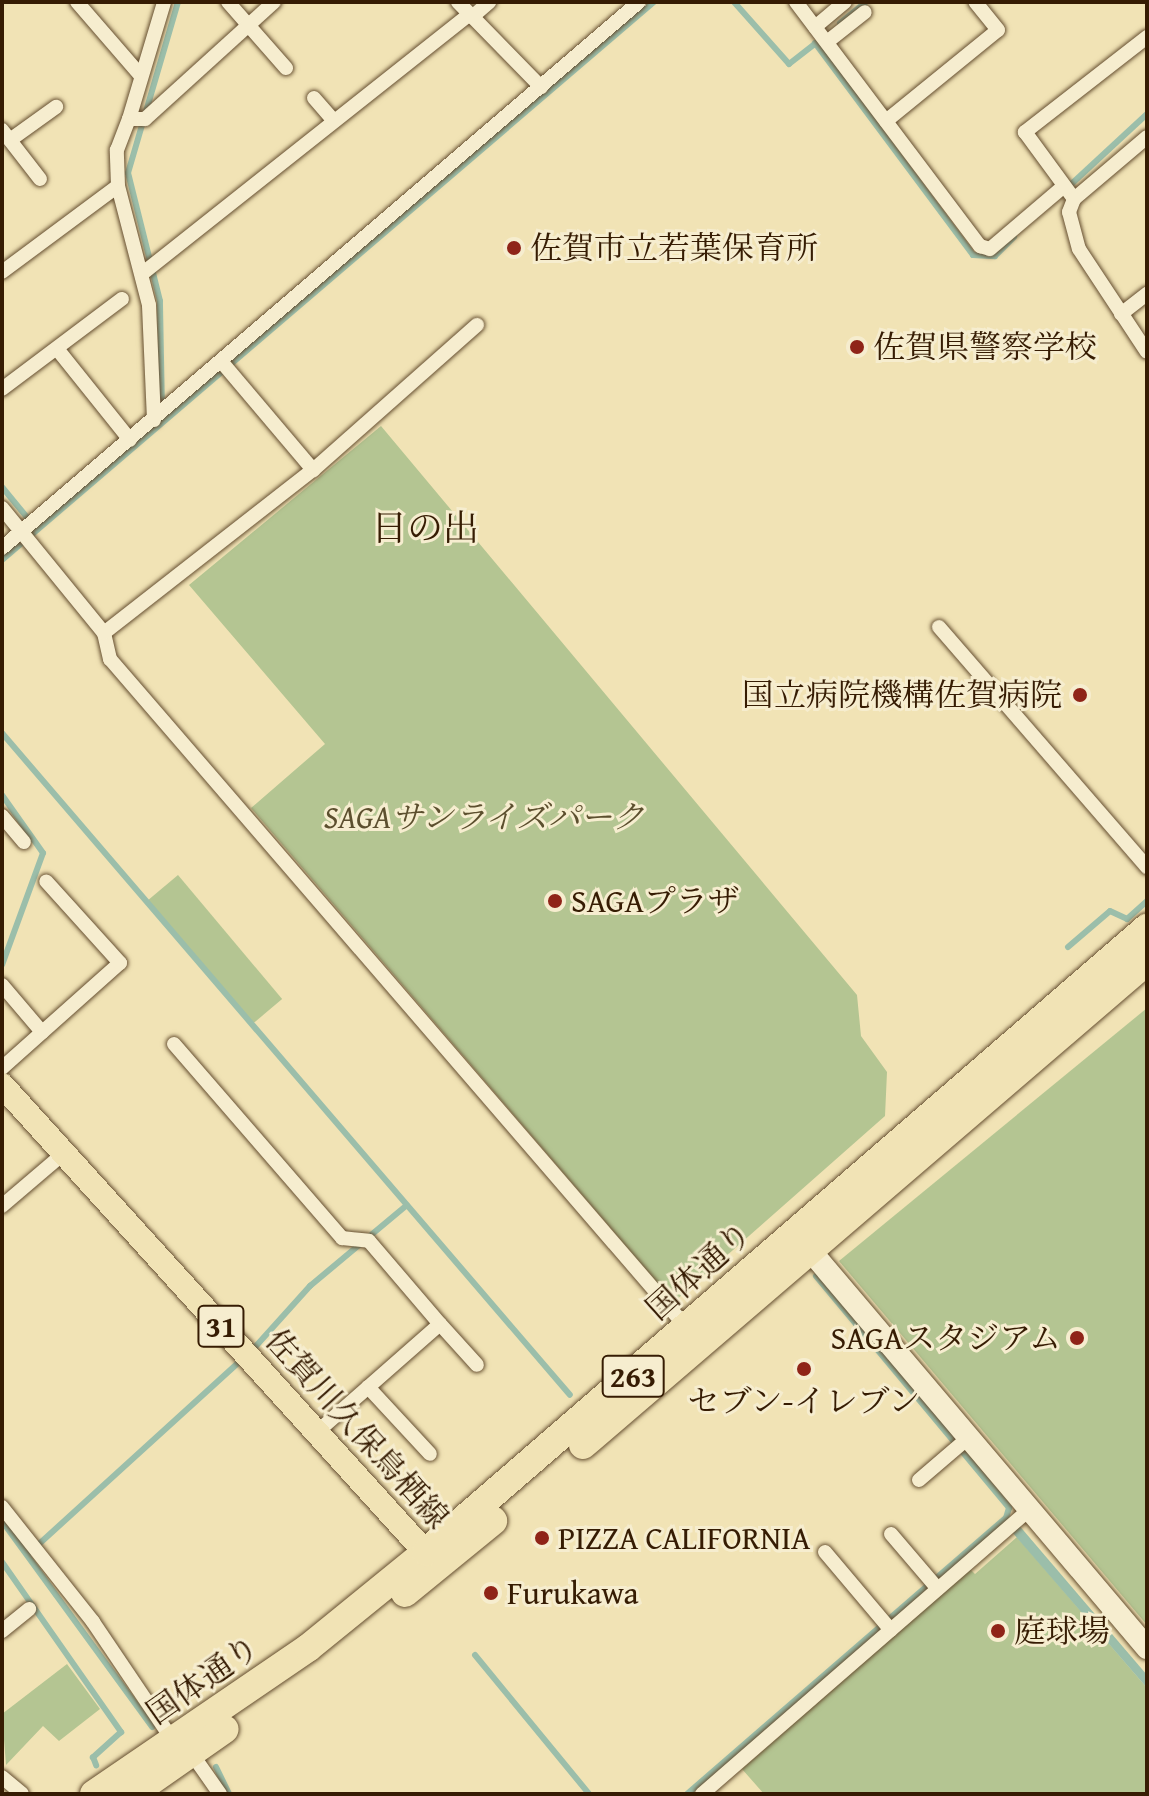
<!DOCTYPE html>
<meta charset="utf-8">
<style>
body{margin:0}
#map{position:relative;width:1149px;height:1796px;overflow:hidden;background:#f1e3b5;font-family:"Gentium Book Plus","Noto Serif JP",serif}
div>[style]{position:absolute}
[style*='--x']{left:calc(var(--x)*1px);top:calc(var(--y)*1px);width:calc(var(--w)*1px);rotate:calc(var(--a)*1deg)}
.green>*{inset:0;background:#b4c592;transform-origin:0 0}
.water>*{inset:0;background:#9bbeaa}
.stream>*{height:6px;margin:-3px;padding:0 3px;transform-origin:3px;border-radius:3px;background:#9bbeaa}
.roads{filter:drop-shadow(0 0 2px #654e30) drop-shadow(0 0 2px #654e30)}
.street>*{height:14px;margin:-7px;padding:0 7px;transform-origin:7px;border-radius:7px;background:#f6edcf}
.secondary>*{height:22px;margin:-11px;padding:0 11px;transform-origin:11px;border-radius:11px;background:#f6edcf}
.primary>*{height:24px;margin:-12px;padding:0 12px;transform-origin:12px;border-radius:12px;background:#f1e3b5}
.highway>*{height:28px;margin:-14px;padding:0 14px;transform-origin:14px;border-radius:14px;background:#f1e3b5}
.dots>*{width:22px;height:22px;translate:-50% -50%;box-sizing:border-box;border:4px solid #f6edcf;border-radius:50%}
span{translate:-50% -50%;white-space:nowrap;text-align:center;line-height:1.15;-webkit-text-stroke:6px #f6edcf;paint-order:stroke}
.shield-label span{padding:2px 6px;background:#f6edcf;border:2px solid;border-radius:6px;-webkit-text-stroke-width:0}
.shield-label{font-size:30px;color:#361c03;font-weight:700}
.poi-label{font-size:32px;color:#361c03}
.left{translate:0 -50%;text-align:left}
.right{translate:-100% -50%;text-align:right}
.park-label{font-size:32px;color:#5c4f2e;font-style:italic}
.street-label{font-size:32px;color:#361c03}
.quarter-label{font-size:36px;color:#361c03}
.frame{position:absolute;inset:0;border:4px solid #361c03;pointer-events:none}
</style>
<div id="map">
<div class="green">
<i style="clip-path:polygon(381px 426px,857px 995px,861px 1036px,887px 1072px,885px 1116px,674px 1302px,251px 808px,325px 744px,189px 585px)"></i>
<i style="left:178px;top:875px;width:162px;height:40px;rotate:50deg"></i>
<i style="clip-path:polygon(1147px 1008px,1147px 1625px,839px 1261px)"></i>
<i style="clip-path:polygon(1017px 1537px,1147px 1688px,1147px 1794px,764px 1794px,742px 1769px,970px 1569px,975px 1574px)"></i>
<i style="clip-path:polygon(67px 1664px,100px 1709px,59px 1741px,43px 1726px,6px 1765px,2px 1714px)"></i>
</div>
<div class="water">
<i style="clip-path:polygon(1012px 1517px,1147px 1675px,1147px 1688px,1005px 1524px)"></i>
</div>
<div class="stream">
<i style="--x:734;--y:2;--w:83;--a:48.4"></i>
<i style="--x:789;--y:64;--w:34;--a:-38"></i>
<i style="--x:840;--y:23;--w:33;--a:-39"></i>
<i style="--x:815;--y:43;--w:264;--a:53.3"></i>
<i style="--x:973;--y:255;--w:22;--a:3"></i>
<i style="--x:995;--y:256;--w:27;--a:-45"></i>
<i style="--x:1066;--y:189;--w:110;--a:-42.8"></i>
<i style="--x:162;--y:410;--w:109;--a:-91.1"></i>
<i style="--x:160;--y:301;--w:132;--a:-104"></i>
<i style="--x:128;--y:173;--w:178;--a:-73.7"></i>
<i style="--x:2;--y:487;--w:44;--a:50.5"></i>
<i style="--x:2;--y:560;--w:858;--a:-40.56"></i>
<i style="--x:2;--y:733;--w:872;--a:49.37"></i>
<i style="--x:2;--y:795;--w:71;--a:54.7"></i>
<i style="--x:43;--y:853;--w:119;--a:110.1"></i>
<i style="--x:1068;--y:947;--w:55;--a:-40.6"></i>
<i style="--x:1110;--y:911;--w:19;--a:25"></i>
<i style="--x:1127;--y:919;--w:27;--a:-42"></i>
<i style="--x:816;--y:1276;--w:302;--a:50.2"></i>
<i style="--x:1009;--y:1508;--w:10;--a:107"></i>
<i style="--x:256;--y:1346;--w:81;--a:-48"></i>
<i style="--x:310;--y:1286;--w:126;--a:-39.9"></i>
<i style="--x:2;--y:1521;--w:255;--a:53.9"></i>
<i style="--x:28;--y:1554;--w:285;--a:-42.3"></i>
<i style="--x:2;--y:1562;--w:208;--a:55"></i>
<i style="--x:121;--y:1732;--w:38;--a:138"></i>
<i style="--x:93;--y:1757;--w:9;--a:69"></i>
<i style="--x:475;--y:1655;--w:180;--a:50.6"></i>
<i style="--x:216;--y:1767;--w:30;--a:64"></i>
<i style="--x:687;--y:1794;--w:422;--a:-40.9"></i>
<i style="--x:1006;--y:1518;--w:10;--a:45"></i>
</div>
<div class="roads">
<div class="street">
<i style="--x:77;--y:2;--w:98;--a:49.1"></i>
<i style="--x:228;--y:2;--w:88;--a:48.7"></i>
<i style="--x:458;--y:2;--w:119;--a:45.7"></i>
<i style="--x:796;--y:2;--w:306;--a:53"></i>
<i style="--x:980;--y:246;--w:10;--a:17"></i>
<i style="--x:990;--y:249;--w:97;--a:-40.4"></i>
<i style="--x:472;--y:17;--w:23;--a:-41"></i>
<i style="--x:815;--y:27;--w:39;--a:-40"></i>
<i style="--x:1147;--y:37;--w:155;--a:142.1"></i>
<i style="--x:1025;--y:132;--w:83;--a:53.8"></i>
<i style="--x:1074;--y:199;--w:96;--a:-40.3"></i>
<i style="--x:827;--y:42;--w:48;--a:-38.3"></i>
<i style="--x:314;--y:98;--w:30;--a:49"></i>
<i style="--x:129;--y:119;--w:122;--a:-73.3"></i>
<i style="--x:886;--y:121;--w:144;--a:-39.1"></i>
<i style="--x:998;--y:30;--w:36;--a:-129"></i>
<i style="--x:2;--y:130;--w:62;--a:52.2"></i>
<i style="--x:10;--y:140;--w:57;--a:-35.7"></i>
<i style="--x:1074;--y:199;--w:14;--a:111"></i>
<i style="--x:1069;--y:212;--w:38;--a:75"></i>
<i style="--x:1079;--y:249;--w:123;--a:56.6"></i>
<i style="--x:2;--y:272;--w:144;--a:-36.6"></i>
<i style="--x:143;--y:273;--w:417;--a:-38.4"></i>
<i style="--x:1121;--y:314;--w:33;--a:-38"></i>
<i style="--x:58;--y:350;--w:115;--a:51.3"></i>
<i style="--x:221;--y:361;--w:143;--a:49.8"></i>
<i style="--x:2;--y:389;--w:150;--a:-36.9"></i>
<i style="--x:154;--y:420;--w:115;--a:-92.5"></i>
<i style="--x:149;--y:305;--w:123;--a:-104.6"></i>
<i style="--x:118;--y:186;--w:36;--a:-92"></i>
<i style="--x:117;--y:150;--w:33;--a:-69"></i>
<i style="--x:129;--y:119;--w:16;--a:0"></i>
<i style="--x:145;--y:119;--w:174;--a:-42.2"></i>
<i style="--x:2;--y:508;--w:161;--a:50.8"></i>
<i style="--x:104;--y:633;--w:27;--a:77"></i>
<i style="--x:110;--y:659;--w:883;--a:49.22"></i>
<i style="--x:2;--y:548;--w:839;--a:-40.6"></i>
<i style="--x:939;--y:627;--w:318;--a:49.1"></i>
<i style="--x:104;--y:633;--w:265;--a:-38"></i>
<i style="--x:313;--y:470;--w:219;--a:-41.5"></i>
<i style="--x:2;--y:816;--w:34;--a:50"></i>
<i style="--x:2;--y:985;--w:62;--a:49.6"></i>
<i style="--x:174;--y:1044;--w:257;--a:49.1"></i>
<i style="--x:342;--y:1238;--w:27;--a:6"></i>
<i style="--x:369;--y:1241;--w:109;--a:49.5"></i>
<i style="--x:440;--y:1324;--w:164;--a:138.7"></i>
<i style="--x:2;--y:1068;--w:158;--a:-41.7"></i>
<i style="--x:120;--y:963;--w:110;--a:-132.1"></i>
<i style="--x:2;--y:1206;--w:82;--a:-40.5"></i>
<i style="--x:440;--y:1324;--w:55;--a:47.9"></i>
<i style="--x:368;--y:1387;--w:91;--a:47.2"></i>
<i style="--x:919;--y:1480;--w:65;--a:-40.6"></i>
<i style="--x:2;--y:1507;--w:147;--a:51.6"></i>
<i style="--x:93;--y:1622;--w:145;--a:56"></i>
<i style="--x:891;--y:1534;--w:72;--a:49.5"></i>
<i style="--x:825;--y:1552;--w:102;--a:49.8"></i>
<i style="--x:2;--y:1631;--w:35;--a:-39"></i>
<i style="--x:192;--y:1754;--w:49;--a:55"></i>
<i style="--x:2;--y:1777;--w:26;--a:40"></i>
<i style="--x:702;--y:1794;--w:433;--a:-41"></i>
</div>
<div class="secondary">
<i style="--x:809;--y:1249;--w:523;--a:49.73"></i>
</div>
<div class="primary">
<i style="--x:2;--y:1085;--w:648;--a:47.82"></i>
</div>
<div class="highway">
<i style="--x:583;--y:1445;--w:743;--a:-40.63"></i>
<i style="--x:405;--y:1593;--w:114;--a:-39.3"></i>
<i style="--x:94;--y:1794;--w:259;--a:-34.3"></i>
<i style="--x:308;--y:1648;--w:152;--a:-39.1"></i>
<i style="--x:426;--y:1552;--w:954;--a:-40.88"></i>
<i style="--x:132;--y:1794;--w:113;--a:-35"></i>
</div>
</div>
<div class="dots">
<i style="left:514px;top:248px;background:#8f2418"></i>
<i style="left:857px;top:347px;background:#8f2418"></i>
<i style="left:1080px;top:695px;background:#8f2418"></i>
<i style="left:555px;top:901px;background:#8f2418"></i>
<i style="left:1077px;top:1338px;background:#8f2418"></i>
<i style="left:804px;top:1369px;background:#8f2418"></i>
<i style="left:542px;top:1538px;background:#8f2418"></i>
<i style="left:491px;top:1593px;background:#8f2418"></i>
<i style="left:998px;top:1631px;background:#8f2418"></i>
</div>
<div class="shield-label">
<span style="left:221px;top:1326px">31</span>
<span style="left:633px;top:1376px">263</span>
</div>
<div class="poi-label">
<span class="left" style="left:530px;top:248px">佐賀市立若葉保育所</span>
<span class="left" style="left:873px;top:347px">佐賀県警察学校</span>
<span class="right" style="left:1062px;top:695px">国立病院機構佐賀病院</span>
<span class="left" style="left:571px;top:901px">SAGAプラザ</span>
<span class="right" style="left:1061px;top:1338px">SAGAスタジアム</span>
<span style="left:804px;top:1401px">セブン-イレブン</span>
<span class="left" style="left:558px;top:1538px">PIZZA CALIFORNIA</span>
<span class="left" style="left:507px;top:1593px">Furukawa</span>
<span class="left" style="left:1014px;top:1631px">庭球場</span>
</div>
<div class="park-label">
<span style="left:484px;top:817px">SAGAサンライズパーク</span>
</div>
<div class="street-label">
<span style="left:699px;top:1271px;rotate:-42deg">国体通り</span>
<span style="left:357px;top:1429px;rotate:48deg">佐賀川久保鳥栖線</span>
<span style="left:203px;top:1680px;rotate:-35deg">国体通り</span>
</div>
<div class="quarter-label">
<span style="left:425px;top:527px">日の出</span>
</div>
<div class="frame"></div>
</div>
